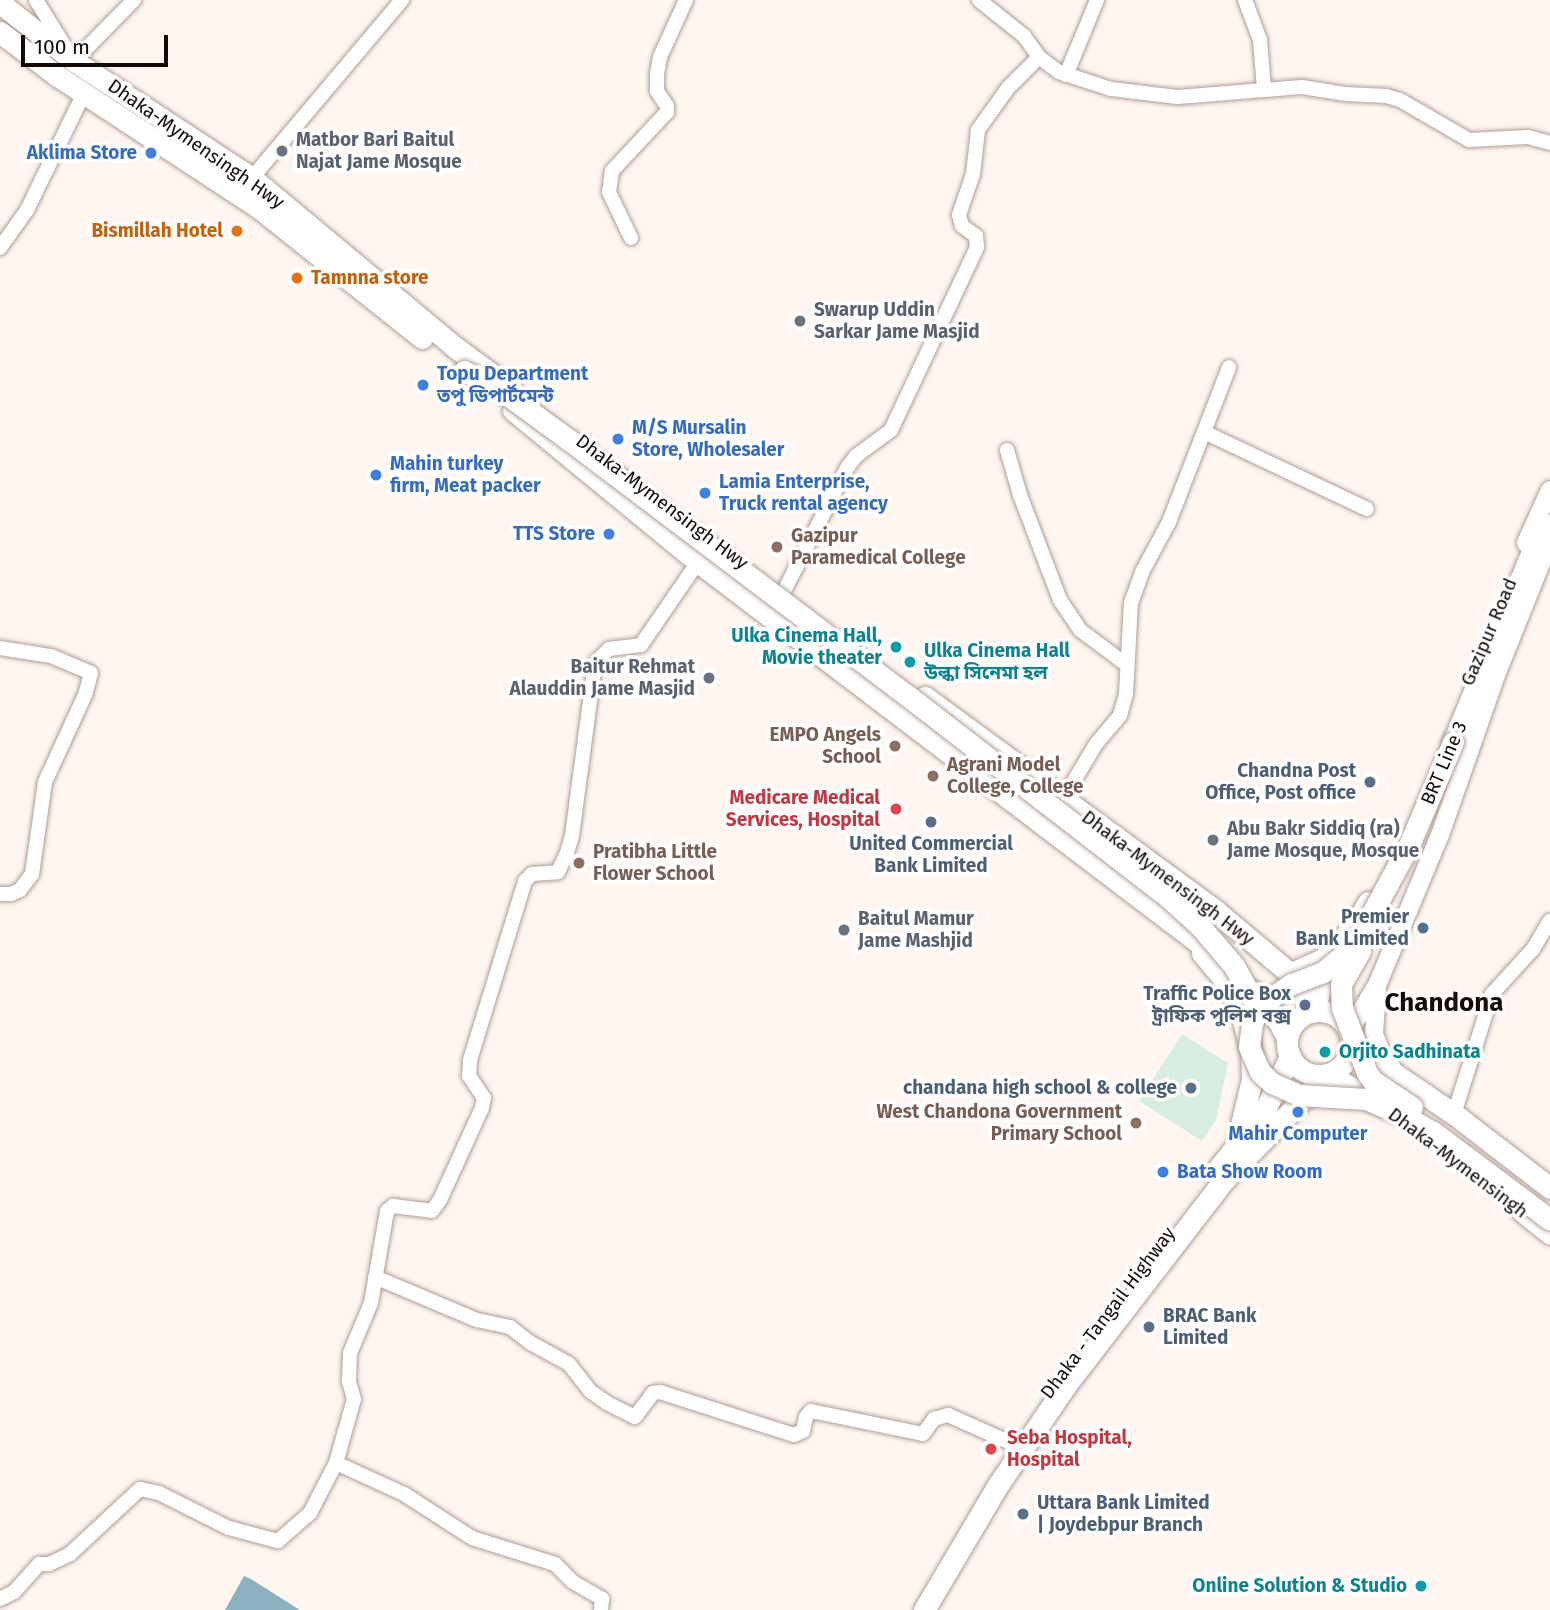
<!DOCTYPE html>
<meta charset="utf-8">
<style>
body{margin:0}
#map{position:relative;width:1550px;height:1610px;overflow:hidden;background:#fff6f2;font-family:"Fira Sans","Noto Sans Bengali",sans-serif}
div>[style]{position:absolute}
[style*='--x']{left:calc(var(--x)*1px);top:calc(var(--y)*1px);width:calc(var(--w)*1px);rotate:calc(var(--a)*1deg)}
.green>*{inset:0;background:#d6ede0}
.water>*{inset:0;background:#8ab2c0}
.roads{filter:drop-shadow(0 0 2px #b09d94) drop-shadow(0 0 2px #b09d94)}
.minor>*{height:14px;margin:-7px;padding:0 7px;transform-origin:7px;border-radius:7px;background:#fff}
.major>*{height:18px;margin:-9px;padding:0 9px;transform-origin:9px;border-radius:9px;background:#fff}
.highway>*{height:21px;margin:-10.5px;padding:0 10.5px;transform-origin:10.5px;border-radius:10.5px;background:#fff}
.highway>.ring{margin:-10.5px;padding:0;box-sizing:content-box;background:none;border:21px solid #fff;border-radius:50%}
.bridges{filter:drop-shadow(0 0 2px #b09d94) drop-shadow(0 0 2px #b09d94)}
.highway-bridge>*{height:21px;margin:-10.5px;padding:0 10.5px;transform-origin:10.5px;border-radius:10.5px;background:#fff}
.dots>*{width:19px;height:19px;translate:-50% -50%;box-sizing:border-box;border:4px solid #fff;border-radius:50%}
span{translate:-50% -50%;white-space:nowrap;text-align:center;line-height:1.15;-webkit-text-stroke:7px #fff;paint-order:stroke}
.worship-label{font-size:19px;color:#5b616d;font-weight:700}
.left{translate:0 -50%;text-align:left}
.right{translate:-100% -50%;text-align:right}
.street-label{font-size:19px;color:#120b08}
.shop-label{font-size:19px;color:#366cbe;font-weight:700}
.food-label{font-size:19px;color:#c56008;font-weight:700}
.education-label{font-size:19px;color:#785e54;font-weight:700}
.culture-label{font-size:19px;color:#0d838f;font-weight:700}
.service-label{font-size:19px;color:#4e5e75;font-weight:700}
.health-label{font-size:19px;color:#be3a42;font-weight:700}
.district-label{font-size:26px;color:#120b08;font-weight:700}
.scale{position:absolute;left:21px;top:35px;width:147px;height:32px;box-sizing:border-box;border:4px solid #120b08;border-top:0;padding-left:9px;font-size:21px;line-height:24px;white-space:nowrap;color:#120b08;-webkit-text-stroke:5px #fff;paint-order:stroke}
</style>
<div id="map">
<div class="green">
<i style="clip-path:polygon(1182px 1034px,1228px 1063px,1216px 1120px,1202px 1141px,1139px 1101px)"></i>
</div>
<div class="water">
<i style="clip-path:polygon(244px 1576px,251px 1579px,300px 1610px,225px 1610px)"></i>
</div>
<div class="roads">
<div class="minor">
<i style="--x:36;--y:0;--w:72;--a:58.1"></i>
<i style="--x:74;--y:61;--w:86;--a:-45.5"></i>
<i style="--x:979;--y:0;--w:58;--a:38.7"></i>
<i style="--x:1024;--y:36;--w:26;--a:54"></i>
<i style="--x:1039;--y:57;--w:25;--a:37"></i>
<i style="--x:1059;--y:72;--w:55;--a:18.1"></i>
<i style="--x:1111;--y:89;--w:67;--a:6.8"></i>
<i style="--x:1178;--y:97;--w:124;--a:-4.6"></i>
<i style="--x:1302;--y:87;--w:45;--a:9"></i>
<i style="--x:1346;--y:94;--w:40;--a:2.9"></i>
<i style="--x:1386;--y:96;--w:15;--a:16"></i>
<i style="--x:1400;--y:100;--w:80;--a:30.1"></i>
<i style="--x:1469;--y:140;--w:59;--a:-2.9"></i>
<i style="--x:1528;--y:137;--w:23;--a:15"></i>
<i style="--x:1245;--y:0;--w:43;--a:69.4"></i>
<i style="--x:1260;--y:40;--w:49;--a:85.3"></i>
<i style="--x:1066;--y:75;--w:81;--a:-67.5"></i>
<i style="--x:252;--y:178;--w:233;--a:-49.9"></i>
<i style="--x:631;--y:238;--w:51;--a:-115.6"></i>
<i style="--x:609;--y:192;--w:21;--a:-82"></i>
<i style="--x:612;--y:171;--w:81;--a:-47"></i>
<i style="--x:667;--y:112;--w:6;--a:-90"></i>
<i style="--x:667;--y:106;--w:18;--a:-124"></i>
<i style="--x:657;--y:91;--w:17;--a:-90"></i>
<i style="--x:657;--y:74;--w:17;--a:-80"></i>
<i style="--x:660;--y:57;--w:63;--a:-65.5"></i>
<i style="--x:0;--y:248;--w:47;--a:-54.6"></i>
<i style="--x:27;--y:210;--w:130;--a:-64"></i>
<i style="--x:1204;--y:432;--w:180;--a:25.3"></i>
<i style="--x:1007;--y:450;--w:47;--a:73.9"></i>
<i style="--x:1020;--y:495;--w:112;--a:69.1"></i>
<i style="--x:1060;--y:600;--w:36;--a:56"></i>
<i style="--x:1080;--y:630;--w:59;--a:36.7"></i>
<i style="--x:783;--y:593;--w:140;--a:-62.9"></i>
<i style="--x:847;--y:468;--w:15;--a:-53"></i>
<i style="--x:856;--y:456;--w:44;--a:-36.6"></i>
<i style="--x:891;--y:430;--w:202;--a:-64.8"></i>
<i style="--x:977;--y:247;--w:11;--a:-95"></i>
<i style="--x:976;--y:236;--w:17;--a:-144"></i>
<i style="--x:962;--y:226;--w:11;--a:-105"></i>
<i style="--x:959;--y:215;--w:43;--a:-71.1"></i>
<i style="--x:973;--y:174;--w:44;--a:-83.5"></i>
<i style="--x:978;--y:130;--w:52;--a:-54.5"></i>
<i style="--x:1008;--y:88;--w:44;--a:-45"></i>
<i style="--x:0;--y:648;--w:52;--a:8.9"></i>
<i style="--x:51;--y:656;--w:43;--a:23"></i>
<i style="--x:91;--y:673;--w:23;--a:105"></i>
<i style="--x:85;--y:695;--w:96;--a:114.7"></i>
<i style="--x:45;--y:782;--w:93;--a:98"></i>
<i style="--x:32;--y:874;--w:20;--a:127"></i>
<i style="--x:20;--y:890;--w:10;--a:156"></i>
<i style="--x:11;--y:894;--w:11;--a:180"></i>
<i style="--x:1063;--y:799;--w:64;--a:-59"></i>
<i style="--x:1096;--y:744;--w:38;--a:-50"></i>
<i style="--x:1120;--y:715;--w:22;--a:-74"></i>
<i style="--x:1126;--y:694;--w:91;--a:-86.9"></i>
<i style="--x:1131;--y:603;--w:33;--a:-70"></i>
<i style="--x:1142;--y:572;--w:57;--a:-61.6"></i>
<i style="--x:1169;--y:522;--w:166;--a:-68.8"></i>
<i style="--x:1454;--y:1114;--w:126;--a:-72.4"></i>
<i style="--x:1492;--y:994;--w:61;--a:-47.7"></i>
<i style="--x:1533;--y:949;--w:33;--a:-59"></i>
<i style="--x:375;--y:1277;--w:111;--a:22.9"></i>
<i style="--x:477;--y:1320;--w:34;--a:12"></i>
<i style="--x:510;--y:1327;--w:24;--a:38"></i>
<i style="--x:529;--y:1342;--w:46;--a:28.8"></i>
<i style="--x:569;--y:1364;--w:34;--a:52"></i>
<i style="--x:590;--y:1391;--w:21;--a:35"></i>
<i style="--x:607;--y:1403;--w:31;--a:27"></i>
<i style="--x:635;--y:1417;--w:30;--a:-53"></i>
<i style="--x:653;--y:1393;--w:7;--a:-8"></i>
<i style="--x:660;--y:1392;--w:141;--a:17.8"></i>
<i style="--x:794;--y:1435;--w:10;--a:-24"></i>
<i style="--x:803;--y:1431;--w:14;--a:-78"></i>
<i style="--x:806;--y:1417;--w:8;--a:-50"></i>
<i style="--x:811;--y:1411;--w:114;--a:11.6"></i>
<i style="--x:923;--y:1434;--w:19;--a:-54"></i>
<i style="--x:934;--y:1419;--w:15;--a:-16"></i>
<i style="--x:948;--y:1415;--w:69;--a:24"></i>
<i style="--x:336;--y:1463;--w:75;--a:24.5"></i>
<i style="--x:404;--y:1494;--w:81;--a:32.9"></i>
<i style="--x:472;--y:1538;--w:87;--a:17.4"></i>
<i style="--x:555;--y:1564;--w:25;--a:45"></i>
<i style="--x:573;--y:1582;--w:34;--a:30"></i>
<i style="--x:602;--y:1599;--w:11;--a:95"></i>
<i style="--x:0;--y:1599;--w:16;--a:-27"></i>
<i style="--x:14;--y:1592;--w:38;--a:-48"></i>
<i style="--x:39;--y:1564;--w:10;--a:0"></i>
<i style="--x:49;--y:1564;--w:23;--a:-25"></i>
<i style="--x:70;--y:1554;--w:96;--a:-42.9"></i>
<i style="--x:140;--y:1489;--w:19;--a:12"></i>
<i style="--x:159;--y:1493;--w:78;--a:26.6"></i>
<i style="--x:229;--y:1528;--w:51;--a:14.9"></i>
<i style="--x:278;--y:1541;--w:43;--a:-41.2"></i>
<i style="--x:310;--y:1513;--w:56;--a:-62.5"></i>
<i style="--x:336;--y:1463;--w:66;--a:-74.3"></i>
<i style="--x:354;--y:1399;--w:19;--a:-106"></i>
<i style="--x:349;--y:1381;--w:28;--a:-88"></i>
<i style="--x:350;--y:1353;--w:54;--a:-67.2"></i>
<i style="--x:371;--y:1303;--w:93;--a:-80.1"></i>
<i style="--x:387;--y:1211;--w:8;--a:-40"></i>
<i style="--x:393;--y:1206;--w:39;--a:7"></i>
<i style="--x:432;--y:1211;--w:14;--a:-54"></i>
<i style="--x:440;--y:1200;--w:101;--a:-65.5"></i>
<i style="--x:482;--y:1108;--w:10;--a:-79"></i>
<i style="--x:484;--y:1098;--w:27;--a:-124"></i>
<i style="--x:469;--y:1076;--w:16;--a:-86"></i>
<i style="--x:470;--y:1060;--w:187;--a:-72.9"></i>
<i style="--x:525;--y:881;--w:10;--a:-45"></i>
<i style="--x:532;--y:874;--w:26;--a:-4"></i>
<i style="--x:558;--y:872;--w:21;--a:-65"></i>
<i style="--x:567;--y:853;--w:18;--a:-74"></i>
<i style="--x:572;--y:836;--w:175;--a:-82.4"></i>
<i style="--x:595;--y:663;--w:20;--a:-45"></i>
<i style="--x:609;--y:649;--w:32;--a:-7"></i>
<i style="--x:641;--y:645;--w:101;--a:-55.5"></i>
</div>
<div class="major">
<i style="--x:1526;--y:543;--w:58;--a:-65.6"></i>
<i style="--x:1294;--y:971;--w:32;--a:-24"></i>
<i style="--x:1323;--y:958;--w:44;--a:-46.8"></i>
<i style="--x:1353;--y:926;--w:29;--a:-59"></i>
<i style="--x:1377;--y:990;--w:44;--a:93.9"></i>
<i style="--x:1374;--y:1034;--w:30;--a:69"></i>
<i style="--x:1385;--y:1062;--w:9;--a:41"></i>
<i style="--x:1316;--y:1010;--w:52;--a:-72.3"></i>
<i style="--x:1350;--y:1030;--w:55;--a:-59.2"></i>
<i style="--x:1378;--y:983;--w:160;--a:-67.3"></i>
<i style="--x:1440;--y:835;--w:170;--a:-70.7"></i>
<i style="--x:1496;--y:675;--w:144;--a:-68.1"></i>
</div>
<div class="highway">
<i style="--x:0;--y:3;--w:94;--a:38.1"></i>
<i style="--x:74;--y:61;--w:213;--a:33.3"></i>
<i style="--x:252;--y:178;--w:266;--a:39.8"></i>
<i style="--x:456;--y:348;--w:69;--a:36.2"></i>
<i style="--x:0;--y:32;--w:71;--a:37.5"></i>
<i style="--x:56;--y:75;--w:241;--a:33.2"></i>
<i style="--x:258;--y:207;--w:210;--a:38.6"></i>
<i style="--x:513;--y:410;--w:239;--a:39.4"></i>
<i style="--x:698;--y:562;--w:656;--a:37.25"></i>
<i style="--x:925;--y:697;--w:361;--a:36.3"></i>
<i style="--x:1216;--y:911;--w:93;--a:40.2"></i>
<i style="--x:1287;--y:971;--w:49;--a:53.4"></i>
<i style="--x:1453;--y:742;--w:222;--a:-67.5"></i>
<i style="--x:1538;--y:537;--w:16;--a:-50"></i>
<i style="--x:1202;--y:953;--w:33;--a:50"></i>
<i style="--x:1223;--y:978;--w:32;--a:60"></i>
<i style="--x:1239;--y:1006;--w:46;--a:74.7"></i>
<i style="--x:1251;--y:1050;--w:29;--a:88"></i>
<i style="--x:1252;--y:1079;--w:56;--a:103.5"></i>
<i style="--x:1253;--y:991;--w:37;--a:49"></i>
<i style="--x:1277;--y:1019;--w:21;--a:61"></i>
<i class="ring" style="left:1287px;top:1011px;width:43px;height:43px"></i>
<i style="--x:1352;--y:1045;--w:123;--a:34.1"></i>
<i style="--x:1454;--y:1114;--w:121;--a:37.6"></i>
<i style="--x:1217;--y:1170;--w:77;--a:-51.3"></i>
<i style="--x:1265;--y:1110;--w:60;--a:-65.2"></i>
<i style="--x:1522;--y:1211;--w:36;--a:39"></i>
<i style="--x:924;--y:1610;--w:145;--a:-59.4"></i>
<i style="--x:998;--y:1485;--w:121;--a:-55.8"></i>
<i style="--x:1066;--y:1385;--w:259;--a:-52.4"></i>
<i style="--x:1224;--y:1180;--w:148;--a:-45.8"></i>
<i style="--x:1327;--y:1074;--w:56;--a:28.9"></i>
</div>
</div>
<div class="bridges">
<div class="highway-bridge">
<i style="--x:464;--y:371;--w:43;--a:27.8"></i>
<i style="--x:502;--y:391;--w:83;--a:36.2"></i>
<i style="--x:569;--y:440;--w:425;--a:37.1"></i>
<i style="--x:908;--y:696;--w:329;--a:37.7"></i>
<i style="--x:1168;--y:897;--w:43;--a:42.2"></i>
<i style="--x:1200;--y:926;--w:52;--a:49.6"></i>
<i style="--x:1234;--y:966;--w:47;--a:60.7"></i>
<i style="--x:1257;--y:1007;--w:17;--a:107"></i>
<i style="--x:1453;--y:742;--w:110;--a:113.1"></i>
<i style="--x:1410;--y:843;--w:99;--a:118.4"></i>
<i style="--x:1363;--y:930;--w:26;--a:126"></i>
<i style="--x:1348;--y:951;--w:33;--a:140"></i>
<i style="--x:1323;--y:972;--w:34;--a:159"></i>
<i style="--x:1291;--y:984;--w:37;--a:145"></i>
<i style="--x:1261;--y:1005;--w:20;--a:117"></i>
<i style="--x:1252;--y:1023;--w:24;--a:97"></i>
<i style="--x:1249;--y:1047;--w:27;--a:66"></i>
<i style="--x:1260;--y:1072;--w:16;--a:43"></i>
<i style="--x:1272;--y:1083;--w:30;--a:24"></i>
<i style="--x:1299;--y:1095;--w:67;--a:3.4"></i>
<i style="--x:1366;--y:1099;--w:40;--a:23.4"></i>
<i style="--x:1403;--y:1115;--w:34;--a:30"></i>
<i style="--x:1433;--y:1132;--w:146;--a:36.9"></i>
<i style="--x:1360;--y:951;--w:38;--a:120"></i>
<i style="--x:1341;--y:984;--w:24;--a:88"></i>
<i style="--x:1342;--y:1008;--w:70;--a:69"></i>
<i style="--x:1367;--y:1073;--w:10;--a:53"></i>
<i style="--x:1373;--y:1081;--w:47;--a:33.7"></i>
</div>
</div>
<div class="dots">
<i style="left:282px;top:151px;background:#6b7280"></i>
<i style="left:151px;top:153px;background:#3f7fe0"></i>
<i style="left:237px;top:231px;background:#e8710a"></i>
<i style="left:297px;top:278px;background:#e8710a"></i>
<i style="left:800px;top:321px;background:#6b7280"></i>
<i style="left:423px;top:385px;background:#3f7fe0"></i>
<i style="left:618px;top:439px;background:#3f7fe0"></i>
<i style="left:376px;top:475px;background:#3f7fe0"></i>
<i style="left:705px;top:493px;background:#3f7fe0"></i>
<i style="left:609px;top:534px;background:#3f7fe0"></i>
<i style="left:777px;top:547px;background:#8d6e63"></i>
<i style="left:896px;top:647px;background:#0f9aa8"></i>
<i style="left:910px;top:662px;background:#0f9aa8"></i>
<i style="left:709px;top:678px;background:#6b7280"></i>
<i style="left:895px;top:746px;background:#8d6e63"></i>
<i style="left:933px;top:776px;background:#8d6e63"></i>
<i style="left:1370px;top:782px;background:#5c6f8a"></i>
<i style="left:896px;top:809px;background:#e0444e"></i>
<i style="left:931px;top:822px;background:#5c6f8a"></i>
<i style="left:1213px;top:840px;background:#6b7280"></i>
<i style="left:579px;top:863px;background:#8d6e63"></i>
<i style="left:1423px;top:928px;background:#5c6f8a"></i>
<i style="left:844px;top:930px;background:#6b7280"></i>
<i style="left:1305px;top:1005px;background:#5c6f8a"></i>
<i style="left:1325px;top:1052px;background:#0f9aa8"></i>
<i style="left:1191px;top:1088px;background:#5c6f8a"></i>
<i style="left:1298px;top:1112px;background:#3f7fe0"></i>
<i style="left:1136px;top:1123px;background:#8d6e63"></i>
<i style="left:1163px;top:1172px;background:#3f7fe0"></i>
<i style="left:1149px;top:1327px;background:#5c6f8a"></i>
<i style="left:991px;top:1449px;background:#e0444e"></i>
<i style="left:1023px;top:1514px;background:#5c6f8a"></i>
<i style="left:1421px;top:1586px;background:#0f9aa8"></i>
</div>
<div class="worship-label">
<span class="left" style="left:296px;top:151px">Matbor Bari Baitul<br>Najat Jame Mosque</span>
<span class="left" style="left:814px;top:321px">Swarup Uddin<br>Sarkar Jame Masjid</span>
<span class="right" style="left:695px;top:678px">Baitur Rehmat<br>Alauddin Jame Masjid</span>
<span class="left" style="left:1227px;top:840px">Abu Bakr Siddiq (ra)<br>Jame Mosque, Mosque</span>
<span class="left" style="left:858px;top:930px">Baitul Mamur<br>Jame Mashjid</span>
</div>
<div class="street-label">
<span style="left:196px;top:144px;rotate:35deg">Dhaka-Mymensingh Hwy</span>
<span style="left:662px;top:502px;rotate:37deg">Dhaka-Mymensingh Hwy</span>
<span style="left:1489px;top:632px;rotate:-67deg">Gazipur Road</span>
<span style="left:1444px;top:763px;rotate:-67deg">BRT Line 3</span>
<span style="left:1168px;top:878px;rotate:37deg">Dhaka-Mymensingh Hwy</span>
<span style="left:1458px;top:1163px;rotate:37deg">Dhaka-Mymensingh</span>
<span style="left:1108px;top:1313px;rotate:-53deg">Dhaka - Tangail Highway</span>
</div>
<div class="shop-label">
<span class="right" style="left:137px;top:153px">Aklima Store</span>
<span class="left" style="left:437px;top:385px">Topu Department<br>তপু ডিপার্টমেন্ট</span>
<span class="left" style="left:632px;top:439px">M/S Mursalin<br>Store, Wholesaler</span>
<span class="left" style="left:390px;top:475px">Mahin turkey<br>firm, Meat packer</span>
<span class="left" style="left:719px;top:493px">Lamia Enterprise,<br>Truck rental agency</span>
<span class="right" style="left:595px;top:534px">TTS Store</span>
<span style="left:1298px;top:1134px">Mahir Computer</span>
<span class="left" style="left:1177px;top:1172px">Bata Show Room</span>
</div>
<div class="food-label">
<span class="right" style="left:223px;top:231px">Bismillah Hotel</span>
<span class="left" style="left:311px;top:278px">Tamnna store</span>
</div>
<div class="education-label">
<span class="left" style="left:791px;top:547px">Gazipur<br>Paramedical College</span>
<span class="right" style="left:881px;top:746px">EMPO Angels<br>School</span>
<span class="left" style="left:947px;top:776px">Agrani Model<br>College, College</span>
<span class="left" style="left:593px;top:863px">Pratibha Little<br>Flower School</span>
<span class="right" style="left:1122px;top:1123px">West Chandona Government<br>Primary School</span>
</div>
<div class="culture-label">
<span class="right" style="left:882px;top:647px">Ulka Cinema Hall,<br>Movie theater</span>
<span class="left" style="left:924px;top:662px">Ulka Cinema Hall<br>উল্কা সিনেমা হল</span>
<span class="left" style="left:1339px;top:1052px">Orjito Sadhinata</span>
<span class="right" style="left:1407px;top:1586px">Online Solution &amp; Studio</span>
</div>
<div class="service-label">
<span class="right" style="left:1356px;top:782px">Chandna Post<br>Office, Post office</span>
<span style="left:931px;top:855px">United Commercial<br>Bank Limited</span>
<span class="right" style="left:1409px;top:928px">Premier<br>Bank Limited</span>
<span class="right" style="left:1291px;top:1005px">Traffic Police Box<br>ট্রাফিক পুলিশ বক্স</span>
<span class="right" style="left:1177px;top:1088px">chandana high school &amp; college</span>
<span class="left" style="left:1163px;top:1327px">BRAC Bank<br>Limited</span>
<span class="left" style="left:1037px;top:1514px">Uttara Bank Limited<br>| Joydebpur Branch</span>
</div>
<div class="health-label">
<span class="right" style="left:880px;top:809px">Medicare Medical<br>Services, Hospital</span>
<span class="left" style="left:1007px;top:1449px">Seba Hospital,<br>Hospital</span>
</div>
<div class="district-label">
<span style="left:1444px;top:1003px">Chandona</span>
</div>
<div class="scale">100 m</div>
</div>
